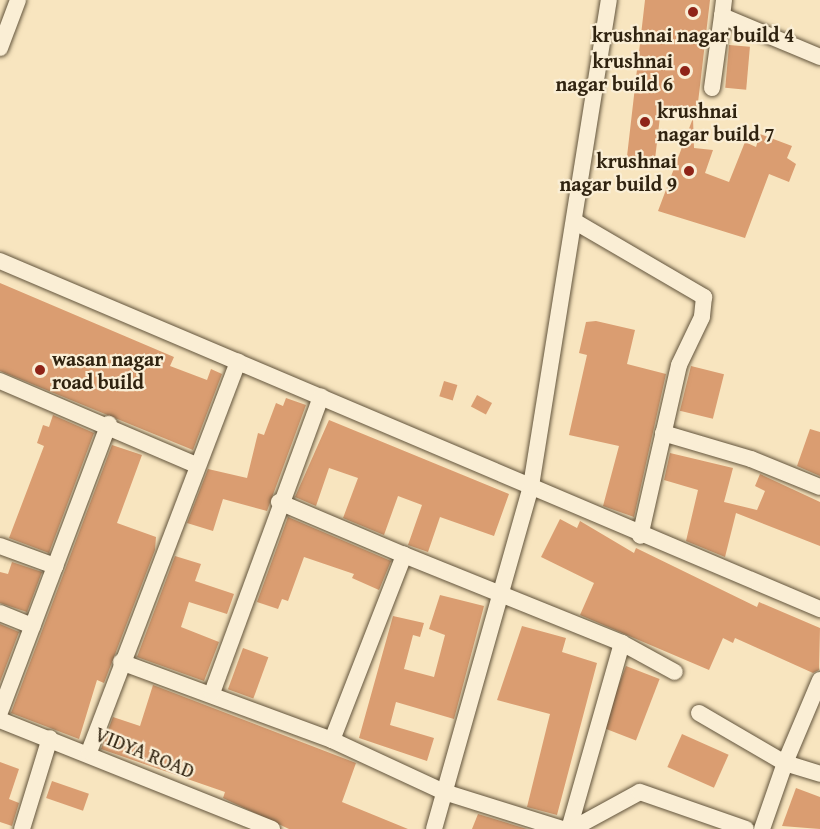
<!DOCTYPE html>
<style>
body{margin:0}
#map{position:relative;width:820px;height:829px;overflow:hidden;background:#f8e5bf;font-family:"Gentium Book Plus",serif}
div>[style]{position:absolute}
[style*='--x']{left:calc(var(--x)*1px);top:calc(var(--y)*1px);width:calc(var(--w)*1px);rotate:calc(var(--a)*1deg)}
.building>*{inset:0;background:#da9d71;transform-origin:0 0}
.roads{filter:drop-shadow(0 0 2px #62543c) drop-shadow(0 0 2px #62543c)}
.minor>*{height:16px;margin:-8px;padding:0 8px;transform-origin:8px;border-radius:8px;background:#faeed5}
.dots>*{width:16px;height:16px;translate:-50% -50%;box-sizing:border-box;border:3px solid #faeed5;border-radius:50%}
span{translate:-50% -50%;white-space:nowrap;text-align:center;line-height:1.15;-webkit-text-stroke:4.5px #faeed5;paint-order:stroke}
.poi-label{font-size:20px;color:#302310;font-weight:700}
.right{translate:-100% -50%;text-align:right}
.left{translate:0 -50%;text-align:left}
.street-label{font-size:20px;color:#302310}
</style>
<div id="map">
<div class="building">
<i style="clip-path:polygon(645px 0,710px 0,697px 111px,661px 108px,654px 168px,626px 165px)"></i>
<i style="left:729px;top:45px;width:21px;height:43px;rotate:5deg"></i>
<i style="clip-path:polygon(693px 118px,694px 148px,713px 150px,705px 173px,729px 182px,745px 142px,756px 147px,760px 134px,792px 146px,787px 158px,796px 164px,789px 182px,769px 174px,745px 238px,658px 211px)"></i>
<i style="clip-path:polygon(0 283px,174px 357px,170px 366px,207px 380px,211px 369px,222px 374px,193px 450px,0 371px)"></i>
<i style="clip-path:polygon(596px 321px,635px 330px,627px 364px,666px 374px,634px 517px,603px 506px,619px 446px,569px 435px,587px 355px,579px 353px,586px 322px)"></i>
<i style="left:691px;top:366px;width:34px;height:46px;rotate:14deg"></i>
<i style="left:444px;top:381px;width:14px;height:16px;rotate:17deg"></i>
<i style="left:477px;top:395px;width:17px;height:13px;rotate:28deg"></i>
<i style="clip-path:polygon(286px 398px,306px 405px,267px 511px,223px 499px,213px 531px,187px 523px,208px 469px,247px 478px,258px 433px,264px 435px,276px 403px,283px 406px)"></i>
<i style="clip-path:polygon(53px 415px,94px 433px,49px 553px,9px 538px,44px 446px,37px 443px,43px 425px,49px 427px)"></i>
<i style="clip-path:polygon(329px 420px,509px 494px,494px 536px,440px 517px,428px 552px,408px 545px,422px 505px,398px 496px,384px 535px,343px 518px,358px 478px,329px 468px,316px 506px,295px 497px)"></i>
<i style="clip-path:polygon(810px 429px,820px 432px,820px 476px,797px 466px)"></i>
<i style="clip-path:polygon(112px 445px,142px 455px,117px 523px,156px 537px,155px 550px,104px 683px,97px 680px,79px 739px,11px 713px)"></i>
<i style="clip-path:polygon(670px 453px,733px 468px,724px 502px,757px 510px,765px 491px,755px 486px,760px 474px,820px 502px,820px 546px,736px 513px,725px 557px,686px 541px,698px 490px,664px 480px)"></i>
<i style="clip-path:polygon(288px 517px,391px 561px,379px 590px,352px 578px,354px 574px,304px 557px,288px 601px,282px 599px,278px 609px,257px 602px)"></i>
<i style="clip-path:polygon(560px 519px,577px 528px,580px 521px,634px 553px,636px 548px,757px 607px,759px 602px,820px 628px,819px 670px,813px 673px,735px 638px,733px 643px,723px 638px,709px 670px,580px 615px,594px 583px,541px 557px)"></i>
<i style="clip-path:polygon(175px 556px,201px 564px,195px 581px,234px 594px,227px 614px,189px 602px,181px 627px,219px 642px,204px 681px,137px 657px)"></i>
<i style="clip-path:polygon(12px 562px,42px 572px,27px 612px,0 603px,0 572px,8px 574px)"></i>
<i style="clip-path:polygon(440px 595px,484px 606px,454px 719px,396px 702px,390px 725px,434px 738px,427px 761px,359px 738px,393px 616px,424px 623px,420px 637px,413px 635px,404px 669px,434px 677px,445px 635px,429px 629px)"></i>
<i style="clip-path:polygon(0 624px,19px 632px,0 682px)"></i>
<i style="clip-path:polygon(522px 626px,566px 638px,562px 652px,597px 663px,557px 815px,527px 807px,550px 714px,497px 700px)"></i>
<i style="left:243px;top:648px;width:27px;height:44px;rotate:20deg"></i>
<i style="left:626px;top:666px;width:36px;height:66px;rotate:21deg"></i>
<i style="clip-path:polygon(153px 685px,356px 763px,342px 802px,408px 829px,289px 829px,223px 798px,225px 792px,101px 749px,113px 717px,140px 726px)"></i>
<i style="left:682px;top:734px;width:51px;height:36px;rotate:24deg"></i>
<i style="clip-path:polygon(0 762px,19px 769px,9px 799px,19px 803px,12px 826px,0 822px)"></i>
<i style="left:52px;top:781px;width:39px;height:18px;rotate:19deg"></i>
<i style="clip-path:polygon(796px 788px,820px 797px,820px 829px,782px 826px)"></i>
<i style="clip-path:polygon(478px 814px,527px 829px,472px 829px)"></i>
</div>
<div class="roads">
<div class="minor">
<i style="--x:724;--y:0;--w:16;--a:97"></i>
<i style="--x:722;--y:16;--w:106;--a:22.7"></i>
<i style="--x:0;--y:48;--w:51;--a:-69.4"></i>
<i style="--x:712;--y:88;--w:73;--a:-82.1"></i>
<i style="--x:574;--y:221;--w:151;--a:30.3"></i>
<i style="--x:704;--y:297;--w:20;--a:96"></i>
<i style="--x:702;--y:317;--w:53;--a:115.6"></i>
<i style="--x:679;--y:365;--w:175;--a:102.8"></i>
<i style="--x:0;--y:261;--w:891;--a:23"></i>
<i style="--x:0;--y:381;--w:213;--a:23.2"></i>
<i style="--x:663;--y:433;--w:92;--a:16.5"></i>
<i style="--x:751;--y:459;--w:74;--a:22.1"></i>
<i style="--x:279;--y:502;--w:136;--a:23"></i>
<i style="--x:0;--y:546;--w:59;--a:20"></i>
<i style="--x:0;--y:613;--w:35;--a:22"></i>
<i style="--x:622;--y:643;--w:60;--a:28.7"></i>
<i style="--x:121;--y:662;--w:225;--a:20.3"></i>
<i style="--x:820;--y:680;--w:90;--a:112.9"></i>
<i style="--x:785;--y:763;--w:37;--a:17"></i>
<i style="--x:212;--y:693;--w:316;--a:-69.8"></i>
<i style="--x:0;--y:712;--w:308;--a:-69.3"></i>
<i style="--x:699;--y:713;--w:99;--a:30.2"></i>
<i style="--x:785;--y:763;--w:70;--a:109.2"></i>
<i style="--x:0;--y:720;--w:293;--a:21.8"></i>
<i style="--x:89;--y:752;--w:418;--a:-69.1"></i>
<i style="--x:22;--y:829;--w:95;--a:-72.9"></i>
<i style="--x:434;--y:829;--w:356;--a:-74.2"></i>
<i style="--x:531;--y:486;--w:492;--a:-80.9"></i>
<i style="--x:562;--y:829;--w:124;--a:-162.6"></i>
<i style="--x:444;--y:792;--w:123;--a:-155.1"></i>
<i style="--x:332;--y:740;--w:199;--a:-68.7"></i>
<i style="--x:404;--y:555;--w:235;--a:22"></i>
<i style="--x:622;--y:643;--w:193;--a:105.9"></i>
<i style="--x:572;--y:829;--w:77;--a:-28.6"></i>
<i style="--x:640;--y:792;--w:112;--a:19.2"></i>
</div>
</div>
<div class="dots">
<i style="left:693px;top:12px;background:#8f2418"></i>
<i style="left:685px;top:71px;background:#8f2418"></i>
<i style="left:645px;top:122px;background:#8f2418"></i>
<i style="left:689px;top:171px;background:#8f2418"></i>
<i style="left:40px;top:370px;background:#8f2418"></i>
</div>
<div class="poi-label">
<span style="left:693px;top:34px">krushnai nagar build 4</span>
<span class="right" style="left:673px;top:72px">krushnai<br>nagar build 6</span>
<span class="left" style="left:657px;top:122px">krushnai<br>nagar build 7</span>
<span class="right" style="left:677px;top:172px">krushnai<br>nagar build 9</span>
<span class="left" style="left:52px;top:370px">wasan nagar<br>road build</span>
</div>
<div class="street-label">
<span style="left:145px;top:752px;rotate:22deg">VIDYA ROAD</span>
</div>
</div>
